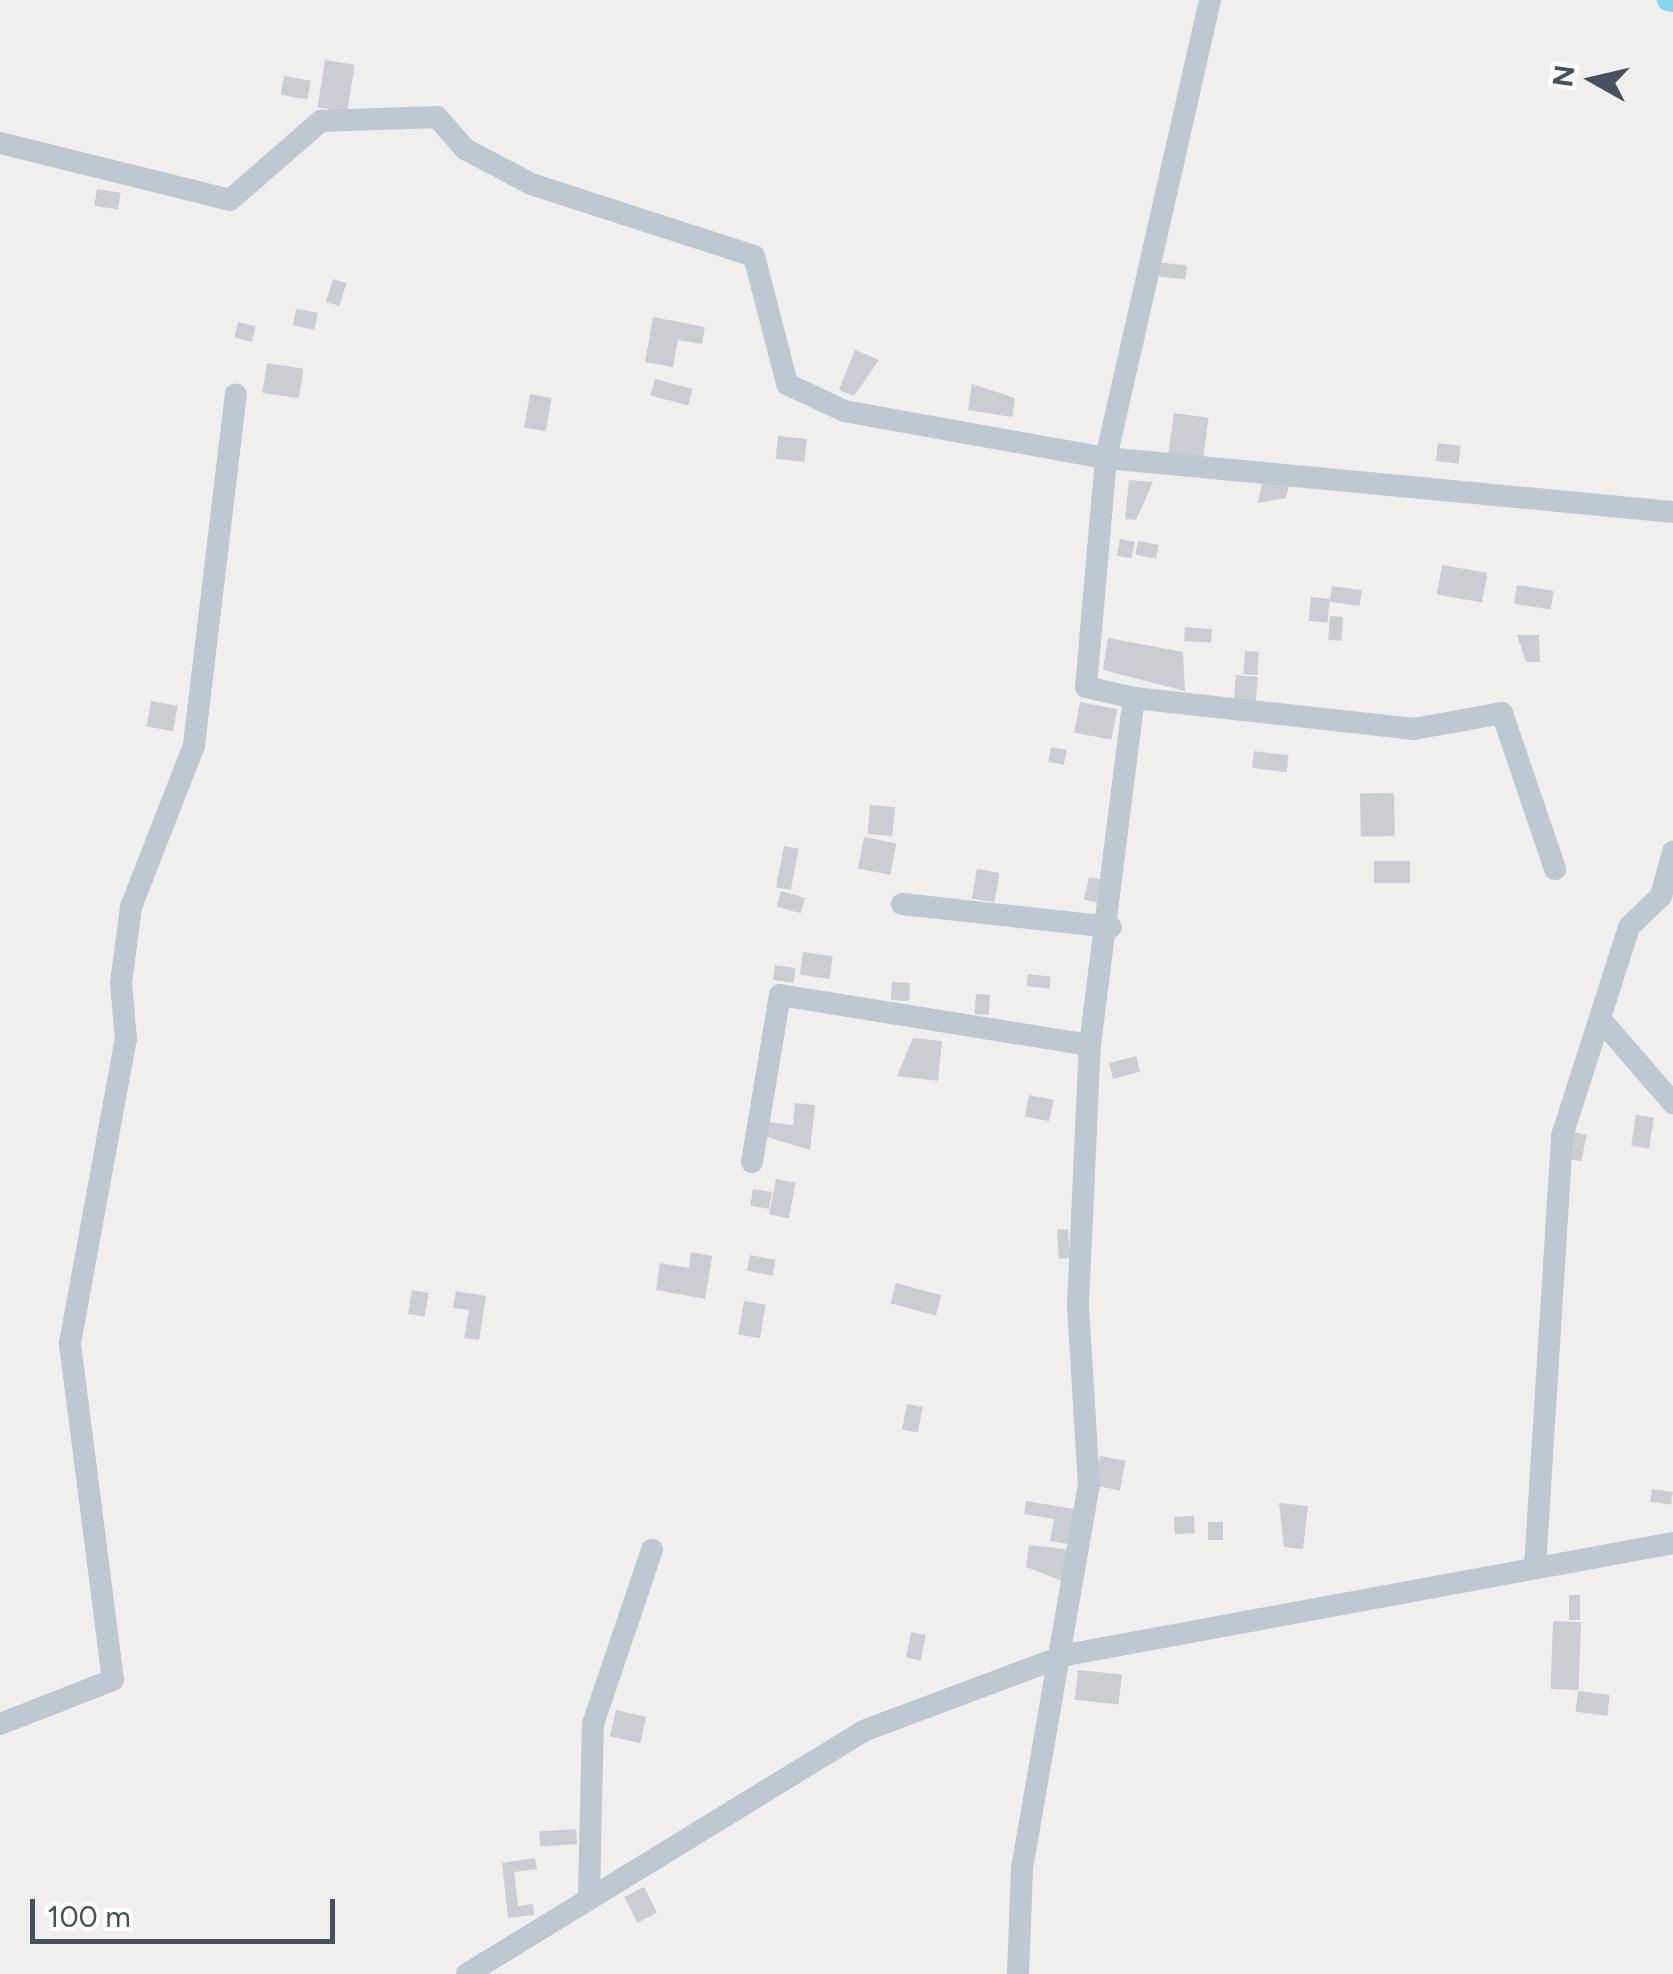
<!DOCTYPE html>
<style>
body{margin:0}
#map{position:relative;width:1673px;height:1974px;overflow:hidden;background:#f1eeee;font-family:Figtree,sans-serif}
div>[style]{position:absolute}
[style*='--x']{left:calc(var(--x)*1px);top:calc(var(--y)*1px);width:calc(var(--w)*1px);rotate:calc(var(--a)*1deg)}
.canal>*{height:22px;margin:-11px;padding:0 11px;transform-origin:11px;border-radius:11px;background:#86d5ef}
.building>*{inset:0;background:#cbcdd3;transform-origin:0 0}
.minor>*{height:22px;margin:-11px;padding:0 11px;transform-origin:11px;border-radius:11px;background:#bec8d1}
span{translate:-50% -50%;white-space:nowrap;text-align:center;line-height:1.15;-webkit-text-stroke:8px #fff;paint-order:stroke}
.north{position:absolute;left:1543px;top:30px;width:100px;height:100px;-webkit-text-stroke:8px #fff;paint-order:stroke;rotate:278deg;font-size:28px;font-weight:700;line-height:40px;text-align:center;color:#46515c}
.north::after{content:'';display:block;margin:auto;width:35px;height:45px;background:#46515c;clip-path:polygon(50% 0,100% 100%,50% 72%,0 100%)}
.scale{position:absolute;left:30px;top:1899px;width:305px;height:45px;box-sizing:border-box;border:5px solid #46515c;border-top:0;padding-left:12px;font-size:30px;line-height:35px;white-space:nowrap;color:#46515c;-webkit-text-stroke:8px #fff;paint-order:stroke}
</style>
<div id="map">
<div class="canal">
<i style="--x:1668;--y:0;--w:5;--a:11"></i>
</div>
<div class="building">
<i style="left:325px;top:60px;width:30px;height:48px;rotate:9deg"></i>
<i style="left:284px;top:76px;width:27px;height:19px;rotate:10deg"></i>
<i style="left:97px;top:189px;width:24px;height:17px;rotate:9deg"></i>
<i style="left:1156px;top:262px;width:31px;height:14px;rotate:6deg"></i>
<i style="left:333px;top:279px;width:14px;height:24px;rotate:17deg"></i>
<i style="left:296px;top:309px;width:22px;height:17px;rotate:10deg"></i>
<i style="clip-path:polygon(653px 317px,705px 327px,702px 344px,678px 340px,673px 367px,645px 362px)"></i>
<i style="left:238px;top:322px;width:18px;height:16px;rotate:13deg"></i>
<i style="clip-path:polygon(855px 350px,879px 360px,854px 396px,839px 390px)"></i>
<i style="left:267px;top:363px;width:37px;height:30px;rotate:9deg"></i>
<i style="left:655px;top:379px;width:39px;height:17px;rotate:15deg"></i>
<i style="clip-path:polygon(972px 384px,1015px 398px,1012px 417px,968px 410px)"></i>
<i style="left:530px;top:394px;width:22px;height:34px;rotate:10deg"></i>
<i style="left:1174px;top:413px;width:35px;height:43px;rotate:8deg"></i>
<i style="left:778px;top:436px;width:29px;height:23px;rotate:6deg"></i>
<i style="left:1438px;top:443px;width:23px;height:18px;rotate:7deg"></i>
<i style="clip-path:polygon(1263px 478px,1289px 484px,1286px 498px,1258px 503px)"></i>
<i style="clip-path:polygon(1129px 480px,1153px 482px,1136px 520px,1125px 519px)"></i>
<i style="left:1120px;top:539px;width:15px;height:17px;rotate:11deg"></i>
<i style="left:1138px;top:541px;width:21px;height:14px;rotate:11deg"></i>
<i style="left:1442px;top:565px;width:46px;height:30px;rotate:10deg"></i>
<i style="left:1517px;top:585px;width:37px;height:19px;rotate:9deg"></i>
<i style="left:1332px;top:586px;width:30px;height:16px;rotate:8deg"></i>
<i style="left:1311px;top:597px;width:19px;height:24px;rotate:6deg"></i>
<i style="left:1330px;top:616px;width:13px;height:24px;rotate:4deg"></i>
<i style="left:1185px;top:627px;width:27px;height:14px;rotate:4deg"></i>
<i style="clip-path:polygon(1517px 635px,1539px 635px,1540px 662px,1526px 662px)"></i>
<i style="clip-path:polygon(1108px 638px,1183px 652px,1185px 691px,1103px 670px)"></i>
<i style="left:1245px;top:651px;width:14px;height:23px;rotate:4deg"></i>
<i style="left:1236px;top:675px;width:22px;height:25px;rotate:5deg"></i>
<i style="left:151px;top:701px;width:27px;height:26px;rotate:10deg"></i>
<i style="left:1080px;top:702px;width:38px;height:31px;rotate:11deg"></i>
<i style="left:1051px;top:747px;width:16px;height:15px;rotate:11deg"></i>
<i style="left:1254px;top:751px;width:35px;height:17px;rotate:7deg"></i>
<i style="left:1394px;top:793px;width:43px;height:34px;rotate:89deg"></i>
<i style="left:870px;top:805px;width:25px;height:29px;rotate:5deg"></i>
<i style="left:864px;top:837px;width:33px;height:32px;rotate:11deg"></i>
<i style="left:784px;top:846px;width:15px;height:42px;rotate:11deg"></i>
<i style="left:1374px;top:861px;width:36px;height:22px"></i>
<i style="left:977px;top:869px;width:23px;height:30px;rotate:10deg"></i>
<i style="left:1089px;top:877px;width:13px;height:23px;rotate:13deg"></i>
<i style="left:781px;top:891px;width:25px;height:16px;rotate:16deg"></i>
<i style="left:803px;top:952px;width:30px;height:23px;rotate:8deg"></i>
<i style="left:775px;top:965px;width:21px;height:15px;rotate:8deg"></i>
<i style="left:1028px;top:974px;width:23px;height:12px;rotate:7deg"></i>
<i style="left:892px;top:982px;width:18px;height:18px;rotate:3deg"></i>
<i style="left:976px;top:994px;width:14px;height:20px;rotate:4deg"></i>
<i style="clip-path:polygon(913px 1038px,942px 1041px,938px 1081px,897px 1076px)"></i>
<i style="left:1136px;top:1056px;width:16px;height:28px;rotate:75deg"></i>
<i style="left:1029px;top:1095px;width:25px;height:22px;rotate:11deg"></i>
<i style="clip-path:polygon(795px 1103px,815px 1105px,810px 1150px,767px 1137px,769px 1122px,793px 1125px)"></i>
<i style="left:1636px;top:1115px;width:18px;height:31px;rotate:9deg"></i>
<i style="left:1573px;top:1132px;width:14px;height:27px;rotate:12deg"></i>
<i style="left:776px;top:1179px;width:20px;height:36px;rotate:11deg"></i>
<i style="left:753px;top:1189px;width:19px;height:17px;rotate:9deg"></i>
<i style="left:1068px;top:1229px;width:29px;height:11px;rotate:86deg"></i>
<i style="clip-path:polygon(691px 1252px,712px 1256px,705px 1299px,656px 1290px,660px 1263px,689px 1268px)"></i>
<i style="left:750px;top:1255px;width:26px;height:16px;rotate:11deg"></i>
<i style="left:896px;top:1283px;width:47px;height:21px;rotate:15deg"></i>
<i style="left:412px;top:1290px;width:17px;height:24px;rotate:10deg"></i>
<i style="clip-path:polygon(456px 1291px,486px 1296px,479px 1340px,464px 1338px,469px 1310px,453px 1308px)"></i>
<i style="left:744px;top:1301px;width:22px;height:34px;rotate:10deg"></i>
<i style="left:907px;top:1404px;width:16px;height:26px;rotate:11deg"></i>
<i style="left:1100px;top:1456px;width:26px;height:30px;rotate:11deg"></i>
<i style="left:1652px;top:1489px;width:21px;height:13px;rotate:8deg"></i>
<i style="clip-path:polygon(1026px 1501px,1075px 1509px,1069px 1544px,1050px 1541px,1054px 1519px,1024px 1514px)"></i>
<i style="clip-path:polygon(1279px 1503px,1308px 1506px,1303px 1549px,1284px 1547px)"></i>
<i style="left:1194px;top:1516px;width:17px;height:20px;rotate:87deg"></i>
<i style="left:1223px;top:1522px;width:18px;height:15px;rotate:90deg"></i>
<i style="clip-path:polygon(1029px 1545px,1073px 1550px,1070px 1584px,1026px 1567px)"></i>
<i style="left:1569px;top:1595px;width:11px;height:25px"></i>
<i style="left:1553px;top:1621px;width:28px;height:68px;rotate:2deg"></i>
<i style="left:911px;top:1632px;width:15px;height:26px;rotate:11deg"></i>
<i style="left:1078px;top:1670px;width:44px;height:30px;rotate:6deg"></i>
<i style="left:1578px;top:1691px;width:32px;height:21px;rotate:7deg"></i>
<i style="left:616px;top:1710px;width:31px;height:27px;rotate:13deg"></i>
<i style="left:576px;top:1829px;width:15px;height:37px;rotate:86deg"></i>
<i style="clip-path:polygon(535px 1858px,537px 1869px,514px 1872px,518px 1906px,533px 1904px,534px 1915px,508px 1918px,502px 1863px)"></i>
<i style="left:644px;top:1887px;width:29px;height:22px;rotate:63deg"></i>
</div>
<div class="minor">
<i style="--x:0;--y:143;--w:237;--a:13.9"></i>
<i style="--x:230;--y:200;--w:121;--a:-41"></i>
<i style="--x:321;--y:121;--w:116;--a:-2"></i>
<i style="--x:437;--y:117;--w:43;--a:48.8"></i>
<i style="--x:465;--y:149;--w:75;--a:27.9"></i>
<i style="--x:531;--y:184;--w:234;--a:17.9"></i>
<i style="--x:754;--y:256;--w:132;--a:75.5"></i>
<i style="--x:787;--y:384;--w:63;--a:25.3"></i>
<i style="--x:844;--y:411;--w:266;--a:10.2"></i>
<i style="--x:1106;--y:458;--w:570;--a:5.44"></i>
<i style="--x:1134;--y:698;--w:282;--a:6.3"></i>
<i style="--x:1414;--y:729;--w:89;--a:-10.3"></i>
<i style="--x:1502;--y:713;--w:165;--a:71.2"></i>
<i style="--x:902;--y:904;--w:210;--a:6.3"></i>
<i style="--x:1601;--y:1020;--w:110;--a:49.1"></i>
<i style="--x:752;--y:1162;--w:169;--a:-80.5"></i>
<i style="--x:780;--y:995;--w:314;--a:9.2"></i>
<i style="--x:1535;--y:1567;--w:432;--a:-86.4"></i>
<i style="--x:1562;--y:1136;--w:219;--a:-72.2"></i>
<i style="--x:1629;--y:927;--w:45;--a:-44.1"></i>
<i style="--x:1661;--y:896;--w:46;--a:-74.7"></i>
<i style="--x:0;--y:1724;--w:121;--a:-21.3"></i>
<i style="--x:113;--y:1680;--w:340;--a:-97.3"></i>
<i style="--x:70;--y:1343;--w:309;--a:-79.6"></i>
<i style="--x:126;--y:1039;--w:56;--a:-95.1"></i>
<i style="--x:121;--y:983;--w:77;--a:-82.5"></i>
<i style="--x:131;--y:907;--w:174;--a:-68.7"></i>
<i style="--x:194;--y:745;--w:353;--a:-83.2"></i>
<i style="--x:589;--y:1895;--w:171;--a:-88.7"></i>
<i style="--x:593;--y:1724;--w:184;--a:-71.3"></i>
<i style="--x:467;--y:1974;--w:465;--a:-31.5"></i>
<i style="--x:863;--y:1731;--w:217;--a:-20.5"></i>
<i style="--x:1066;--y:1655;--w:617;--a:-10.45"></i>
<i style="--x:1018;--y:1974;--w:106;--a:-87.8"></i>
<i style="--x:1022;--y:1868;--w:388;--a:-80.1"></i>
<i style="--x:1089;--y:1486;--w:181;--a:-93.5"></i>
<i style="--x:1078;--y:1305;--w:260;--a:-87.4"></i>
<i style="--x:1090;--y:1045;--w:350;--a:-82.8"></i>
<i style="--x:1134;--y:698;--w:49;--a:-167.1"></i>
<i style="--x:1086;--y:687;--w:230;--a:-85"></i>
<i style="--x:1106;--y:458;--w:470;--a:-77.2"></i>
</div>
<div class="north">N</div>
<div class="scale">100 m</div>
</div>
